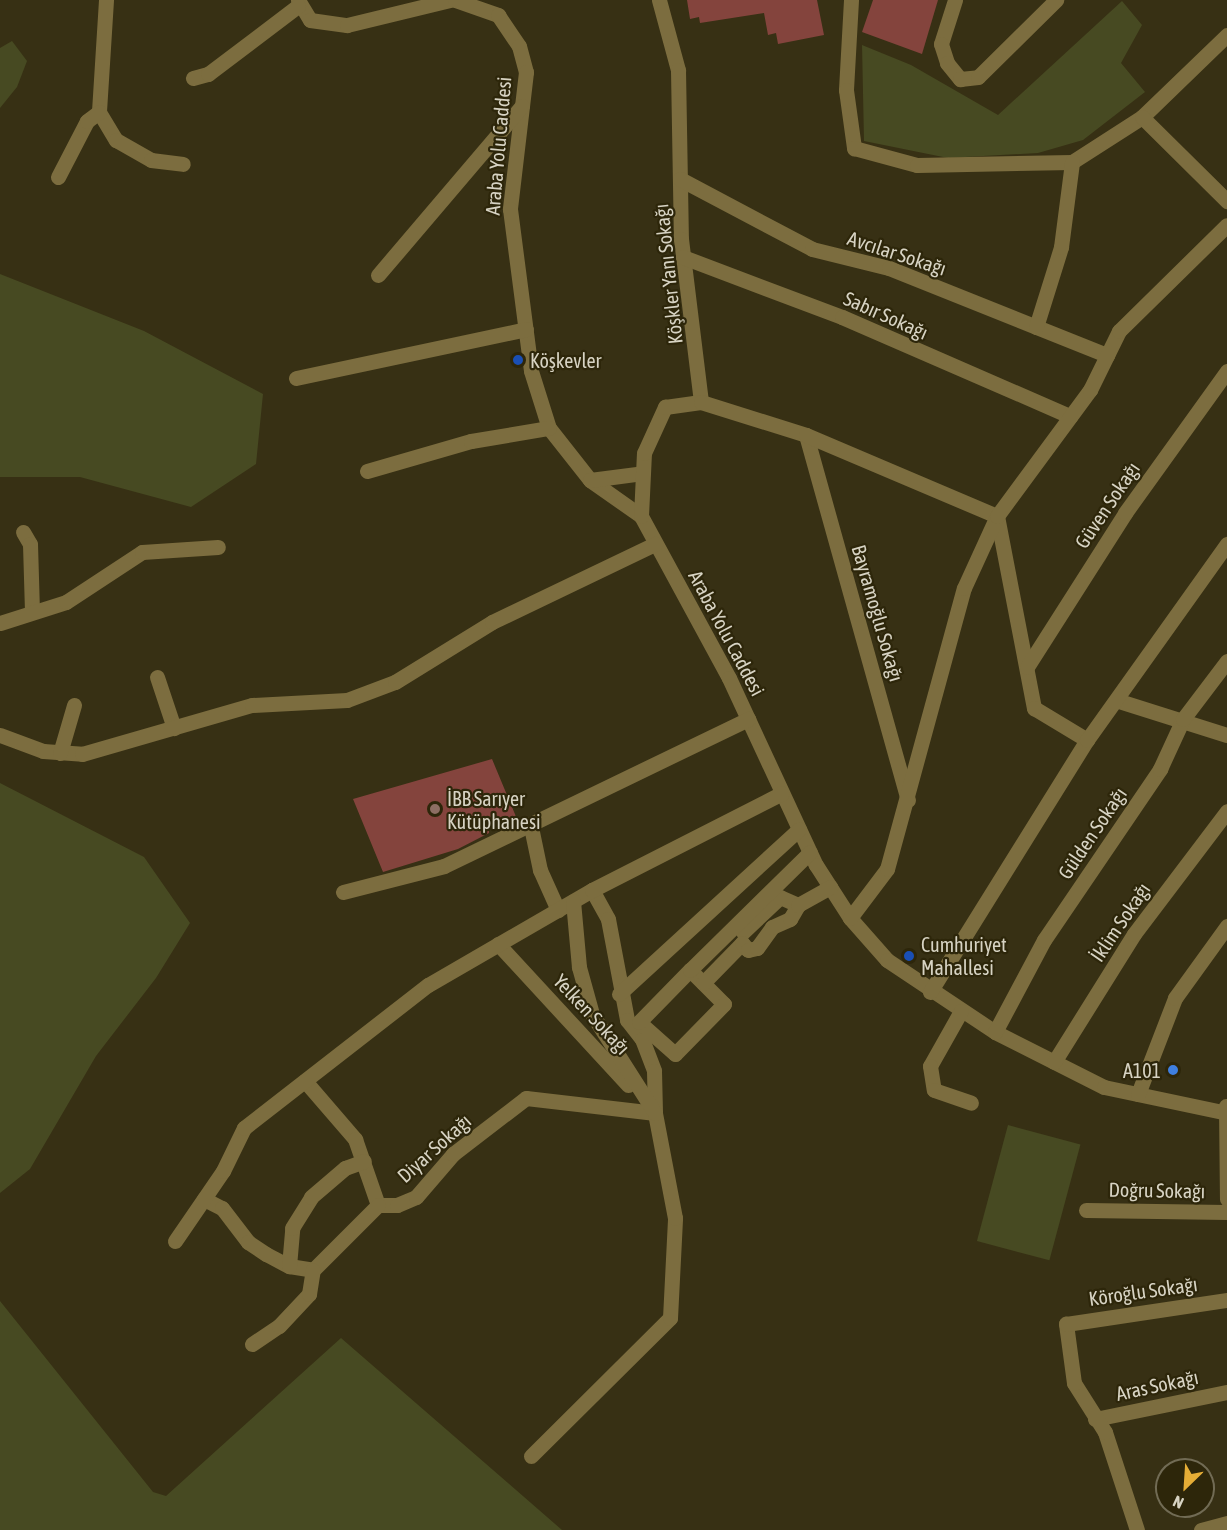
<!DOCTYPE html>
<meta charset="utf-8">
<style>
body{margin:0}
#map{position:relative;width:1227px;height:1530px;overflow:hidden;background:#373014;font-family:"Asap Condensed",sans-serif}
div>[style]{position:absolute}
[style*='--x']{left:calc(var(--x)*1px);top:calc(var(--y)*1px);width:calc(var(--w)*1px);rotate:calc(var(--a)*1deg)}
.green>*{inset:0;background:#474a22;transform-origin:0 0}
.building>*{inset:0;background:#84443d}
.minor>*{height:15px;margin:-7.5px;padding:0 7.5px;transform-origin:7.5px;border-radius:7.5px;background:#7c6d3f}
.dots>*{width:16px;height:16px;translate:-50% -50%;box-sizing:border-box;border:3px solid #2d260a;border-radius:50%}
span{translate:-50% -50%;white-space:nowrap;text-align:center;line-height:1.15;-webkit-text-stroke:4.5px #2d260a;paint-order:stroke}
.street-label{font-size:20px;color:#d7d3c3}
.poi-label{font-size:20px;color:#d7d3c3}
.left{translate:0 -50%;text-align:left}
.right{translate:-100% -50%;text-align:right}
.north{position:absolute;left:1155px;top:1458px;width:60px;height:60px;box-sizing:border-box;background:#2d260a;border:2px solid #716b54;border-radius:50%;rotate:205deg;font-size:16px;font-weight:700;line-height:24px;text-align:center;color:#d7d3c3}
.north::after{content:'';display:block;margin:auto;width:21px;height:27px;background:#e5ad36;clip-path:polygon(50% 0,100% 100%,50% 72%,0 100%)}
</style>
<div id="map">
<div class="green">
<i style="clip-path:polygon(1122px 1px,1142px 25px,1121px 63px,1145px 92px,1083px 140px,1038px 153px,948px 158px,864px 141px,862px 45px,911px 65px,998px 115px)"></i>
<i style="clip-path:polygon(12px 41px,27px 61px,17px 87px,0 108px,0 48px)"></i>
<i style="clip-path:polygon(0 274px,144px 331px,263px 394px,256px 464px,191px 507px,80px 477px,0 477px)"></i>
<i style="clip-path:polygon(0 783px,144px 857px,190px 923px,156px 978px,96px 1056px,30px 1169px,0 1193px)"></i>
<i style="left:1008px;top:1125px;width:75px;height:120px;rotate:15deg"></i>
<i style="clip-path:polygon(0 1301px,153px 1492px,166px 1496px,341px 1338px,562px 1530px,0 1530px)"></i>
</div>
<div class="building">
<i style="clip-path:polygon(687px 0,817px 0,824px 35px,778px 44px,776px 33px,768px 35px,764px 13px,700px 23px,699px 17px,690px 19px)"></i>
<i style="clip-path:polygon(873px 0,938px 0,922px 54px,862px 32px)"></i>
<i style="clip-path:polygon(492px 759px,517px 819px,489px 828px,489px 833px,458px 849px,383px 872px,353px 799px)"></i>
</div>
<div class="minor">
<i style="--x:106;--y:0;--w:112;--a:93.6"></i>
<i style="--x:99;--y:112;--w:33;--a:59"></i>
<i style="--x:116;--y:140;--w:40;--a:29.7"></i>
<i style="--x:151;--y:160;--w:32;--a:7"></i>
<i style="--x:298;--y:0;--w:23;--a:59"></i>
<i style="--x:310;--y:20;--w:37;--a:8"></i>
<i style="--x:347;--y:25;--w:106;--a:-13.6"></i>
<i style="--x:455;--y:0;--w:46;--a:19.2"></i>
<i style="--x:498;--y:15;--w:37;--a:56"></i>
<i style="--x:519;--y:46;--w:27;--a:75"></i>
<i style="--x:526;--y:72;--w:138;--a:96.7"></i>
<i style="--x:510;--y:209;--w:163;--a:82.6"></i>
<i style="--x:531;--y:371;--w:60;--a:72.5"></i>
<i style="--x:549;--y:428;--w:66;--a:51.7"></i>
<i style="--x:590;--y:480;--w:62;--a:35.2"></i>
<i style="--x:641;--y:516;--w:184;--a:61.5"></i>
<i style="--x:729;--y:678;--w:206;--a:65.1"></i>
<i style="--x:816;--y:865;--w:63;--a:57.3"></i>
<i style="--x:850;--y:918;--w:56;--a:48.6"></i>
<i style="--x:887;--y:960;--w:130;--a:33.7"></i>
<i style="--x:995;--y:1032;--w:122;--a:26.8"></i>
<i style="--x:1104;--y:1087;--w:126;--a:11.9"></i>
<i style="--x:659;--y:0;--w:73;--a:74.8"></i>
<i style="--x:678;--y:70;--w:169;--a:89"></i>
<i style="--x:681;--y:239;--w:164;--a:83"></i>
<i style="--x:851;--y:0;--w:90;--a:93.2"></i>
<i style="--x:846;--y:90;--w:59;--a:82.1"></i>
<i style="--x:854;--y:148;--w:65;--a:15.1"></i>
<i style="--x:917;--y:165;--w:155;--a:-1.1"></i>
<i style="--x:1072;--y:162;--w:83;--a:-32.7"></i>
<i style="--x:1142;--y:117;--w:118;--a:-44"></i>
<i style="--x:955;--y:0;--w:46;--a:107.7"></i>
<i style="--x:941;--y:44;--w:20;--a:72"></i>
<i style="--x:947;--y:63;--w:21;--a:51"></i>
<i style="--x:960;--y:79;--w:18;--a:-6"></i>
<i style="--x:978;--y:77;--w:110;--a:-44.6"></i>
<i style="--x:193;--y:78;--w:16;--a:-15"></i>
<i style="--x:208;--y:74;--w:113;--a:-37.1"></i>
<i style="--x:1142;--y:117;--w:120;--a:44.7"></i>
<i style="--x:58;--y:177;--w:63;--a:-62.6"></i>
<i style="--x:87;--y:121;--w:15;--a:-37"></i>
<i style="--x:680;--y:179;--w:149;--a:27.9"></i>
<i style="--x:812;--y:249;--w:79;--a:13.9"></i>
<i style="--x:889;--y:268;--w:235;--a:21.8"></i>
<i style="--x:683;--y:257;--w:170;--a:20.7"></i>
<i style="--x:842;--y:317;--w:249;--a:23.5"></i>
<i style="--x:378;--y:275;--w:222;--a:-49.6"></i>
<i style="--x:1036;--y:327;--w:84;--a:-72.6"></i>
<i style="--x:1061;--y:247;--w:86;--a:-82.6"></i>
<i style="--x:296;--y:378;--w:235;--a:-12"></i>
<i style="--x:806;--y:435;--w:379;--a:74.4"></i>
<i style="--x:367;--y:471;--w:108;--a:-16.1"></i>
<i style="--x:471;--y:441;--w:79;--a:-9.5"></i>
<i style="--x:590;--y:480;--w:53;--a:-7.5"></i>
<i style="--x:641;--y:516;--w:63;--a:-87.3"></i>
<i style="--x:644;--y:453;--w:51;--a:-65.5"></i>
<i style="--x:665;--y:407;--w:36;--a:-8"></i>
<i style="--x:701;--y:402;--w:110;--a:17.4"></i>
<i style="--x:806;--y:435;--w:207;--a:23"></i>
<i style="--x:997;--y:516;--w:196;--a:79.1"></i>
<i style="--x:1034;--y:708;--w:62;--a:31.1"></i>
<i style="--x:23;--y:532;--w:14;--a:60"></i>
<i style="--x:30;--y:544;--w:67;--a:88.3"></i>
<i style="--x:0;--y:623;--w:69;--a:-17.7"></i>
<i style="--x:66;--y:602;--w:91;--a:-33.3"></i>
<i style="--x:142;--y:552;--w:76;--a:-3.8"></i>
<i style="--x:1027;--y:667;--w:183;--a:-57.5"></i>
<i style="--x:1125;--y:513;--w:175;--a:-54.3"></i>
<i style="--x:157;--y:677;--w:54;--a:71.6"></i>
<i style="--x:1119;--y:701;--w:113;--a:17.5"></i>
<i style="--x:0;--y:735;--w:46;--a:20.4"></i>
<i style="--x:43;--y:751;--w:39;--a:4"></i>
<i style="--x:82;--y:754;--w:177;--a:-16.1"></i>
<i style="--x:252;--y:705;--w:95;--a:-3"></i>
<i style="--x:347;--y:700;--w:51;--a:-20.6"></i>
<i style="--x:395;--y:682;--w:114;--a:-31.7"></i>
<i style="--x:492;--y:622;--w:181;--a:-25.6"></i>
<i style="--x:60;--y:753;--w:50;--a:-73.7"></i>
<i style="--x:531;--y:827;--w:44;--a:78.2"></i>
<i style="--x:540;--y:870;--w:44;--a:65.8"></i>
<i style="--x:592;--y:890;--w:33;--a:61"></i>
<i style="--x:608;--y:919;--w:103;--a:79.3"></i>
<i style="--x:627;--y:1020;--w:24;--a:52"></i>
<i style="--x:642;--y:1039;--w:34;--a:69"></i>
<i style="--x:654;--y:1071;--w:42;--a:88.6"></i>
<i style="--x:343;--y:892;--w:104;--a:-14.4"></i>
<i style="--x:444;--y:866;--w:338;--a:-25.8"></i>
<i style="--x:850;--y:918;--w:61;--a:-52.9"></i>
<i style="--x:887;--y:869;--w:291;--a:-74.7"></i>
<i style="--x:964;--y:588;--w:79;--a:-65.4"></i>
<i style="--x:997;--y:516;--w:157;--a:-53.6"></i>
<i style="--x:1090;--y:390;--w:66;--a:-63.8"></i>
<i style="--x:1119;--y:331;--w:151;--a:-44.5"></i>
<i style="--x:743;--y:932;--w:51;--a:-43.4"></i>
<i style="--x:780;--y:897;--w:20;--a:24"></i>
<i style="--x:498;--y:944;--w:192;--a:47.3"></i>
<i style="--x:690;--y:970;--w:48;--a:45"></i>
<i style="--x:724;--y:1004;--w:70;--a:134.4"></i>
<i style="--x:675;--y:1054;--w:48;--a:-138.4"></i>
<i style="--x:639;--y:1022;--w:73;--a:-45.6"></i>
<i style="--x:690;--y:970;--w:168;--a:-44.5"></i>
<i style="--x:703;--y:983;--w:56;--a:-45.7"></i>
<i style="--x:742;--y:943;--w:9;--a:49"></i>
<i style="--x:748;--y:950;--w:9;--a:-13"></i>
<i style="--x:757;--y:948;--w:26;--a:-54"></i>
<i style="--x:772;--y:927;--w:20;--a:-24"></i>
<i style="--x:790;--y:919;--w:16;--a:-60"></i>
<i style="--x:798;--y:905;--w:37;--a:-29"></i>
<i style="--x:930;--y:992;--w:297;--a:-58.1"></i>
<i style="--x:1087;--y:740;--w:241;--a:-54.5"></i>
<i style="--x:619;--y:994;--w:244;--a:-42.5"></i>
<i style="--x:961;--y:1011;--w:63;--a:119.4"></i>
<i style="--x:930;--y:1066;--w:24;--a:81"></i>
<i style="--x:934;--y:1090;--w:39;--a:19"></i>
<i style="--x:995;--y:1032;--w:104;--a:-62"></i>
<i style="--x:1044;--y:940;--w:207;--a:-55.8"></i>
<i style="--x:1160;--y:769;--w:55;--a:-65.3"></i>
<i style="--x:1183;--y:719;--w:73;--a:-52.8"></i>
<i style="--x:1054;--y:1062;--w:151;--a:-58"></i>
<i style="--x:1134;--y:934;--w:154;--a:-52.9"></i>
<i style="--x:305;--y:1081;--w:77;--a:49.2"></i>
<i style="--x:355;--y:1139;--w:70;--a:70.8"></i>
<i style="--x:378;--y:1205;--w:19;--a:0"></i>
<i style="--x:397;--y:1205;--w:21;--a:-23"></i>
<i style="--x:416;--y:1197;--w:57;--a:-49.3"></i>
<i style="--x:453;--y:1154;--w:92;--a:-37.5"></i>
<i style="--x:526;--y:1098;--w:130;--a:6.6"></i>
<i style="--x:1138;--y:1094;--w:103;--a:-68.9"></i>
<i style="--x:1175;--y:998;--w:89;--a:-54.2"></i>
<i style="--x:1226;--y:1106;--w:93;--a:89.4"></i>
<i style="--x:204;--y:1199;--w:20;--a:27"></i>
<i style="--x:222;--y:1208;--w:43;--a:52.6"></i>
<i style="--x:248;--y:1242;--w:22;--a:34"></i>
<i style="--x:266;--y:1254;--w:26;--a:28"></i>
<i style="--x:289;--y:1266;--w:24;--a:9"></i>
<i style="--x:313;--y:1270;--w:92;--a:-45"></i>
<i style="--x:1086;--y:1210;--w:141;--a:0.8"></i>
<i style="--x:175;--y:1241;--w:85;--a:-55.6"></i>
<i style="--x:223;--y:1171;--w:48;--a:-64"></i>
<i style="--x:244;--y:1128;--w:233;--a:-37.9"></i>
<i style="--x:428;--y:985;--w:190;--a:-30.1"></i>
<i style="--x:592;--y:890;--w:213;--a:-27"></i>
<i style="--x:289;--y:1266;--w:38;--a:-85"></i>
<i style="--x:292;--y:1228;--w:36;--a:-58"></i>
<i style="--x:311;--y:1197;--w:45;--a:-40.5"></i>
<i style="--x:345;--y:1168;--w:20;--a:-20"></i>
<i style="--x:252;--y:1344;--w:32;--a:-34"></i>
<i style="--x:279;--y:1326;--w:44;--a:-46.8"></i>
<i style="--x:309;--y:1294;--w:24;--a:-81"></i>
<i style="--x:1095;--y:1419;--w:135;--a:-11.6"></i>
<i style="--x:531;--y:1456;--w:196;--a:-44.8"></i>
<i style="--x:670;--y:1318;--w:100;--a:-87.1"></i>
<i style="--x:675;--y:1218;--w:107;--a:-100.8"></i>
<i style="--x:655;--y:1113;--w:117;--a:-122.5"></i>
<i style="--x:592;--y:1014;--w:49;--a:-105.5"></i>
<i style="--x:579;--y:967;--w:66;--a:-95.2"></i>
<i style="--x:1137;--y:1530;--w:103;--a:-108.1"></i>
<i style="--x:1105;--y:1432;--w:58;--a:-122.3"></i>
<i style="--x:1074;--y:1383;--w:60;--a:-97.7"></i>
<i style="--x:1066;--y:1324;--w:163;--a:-8.5"></i>
<i style="--x:1201;--y:1530;--w:27;--a:-15"></i>
</div>
<div class="dots">
<i style="left:518px;top:360px;background:#1a4fb4"></i>
<i style="left:435px;top:809px;background:#8d6e63"></i>
<i style="left:909px;top:956px;background:#1a4fb4"></i>
<i style="left:1173px;top:1070px;background:#3f7fe0"></i>
</div>
<div class="street-label">
<span style="left:498px;top:146px;rotate:-85deg">Araba Yolu Caddesi</span>
<span style="left:897px;top:253px;rotate:18deg">Avcılar Sokağı</span>
<span style="left:668px;top:274px;rotate:-96deg">Köşkler Yanı Sokağı</span>
<span style="left:886px;top:315px;rotate:24deg">Sabır Sokağı</span>
<span style="left:1107px;top:505px;rotate:-56deg">Güven Sokağı</span>
<span style="left:878px;top:613px;rotate:74deg">Bayramoğlu Sokağı</span>
<span style="left:727px;top:633px;rotate:62deg">Araba Yolu Caddesi</span>
<span style="left:1092px;top:833px;rotate:-56deg">Gülden Sokağı</span>
<span style="left:1120px;top:922px;rotate:-56deg">İklim Sokağı</span>
<span style="left:592px;top:1014px;rotate:47deg">Yelken Sokağı</span>
<span style="left:434px;top:1148px;rotate:-42deg">Diyar Sokağı</span>
<span style="left:1157px;top:1190px;rotate:1deg">Doğru Sokağı</span>
<span style="left:1143px;top:1291px;rotate:-8deg">Köroğlu Sokağı</span>
<span style="left:1157px;top:1385px;rotate:-12deg">Aras Sokağı</span>
</div>
<div class="poi-label">
<span class="left" style="left:530px;top:360px">Köşkevler</span>
<span class="left" style="left:447px;top:810px">İBB Sarıyer<br>Kütüphanesi</span>
<span class="left" style="left:921px;top:956px">Cumhuriyet<br>Mahallesi</span>
<span class="right" style="left:1161px;top:1070px">A101</span>
</div>
<div class="north">N</div>
</div>
